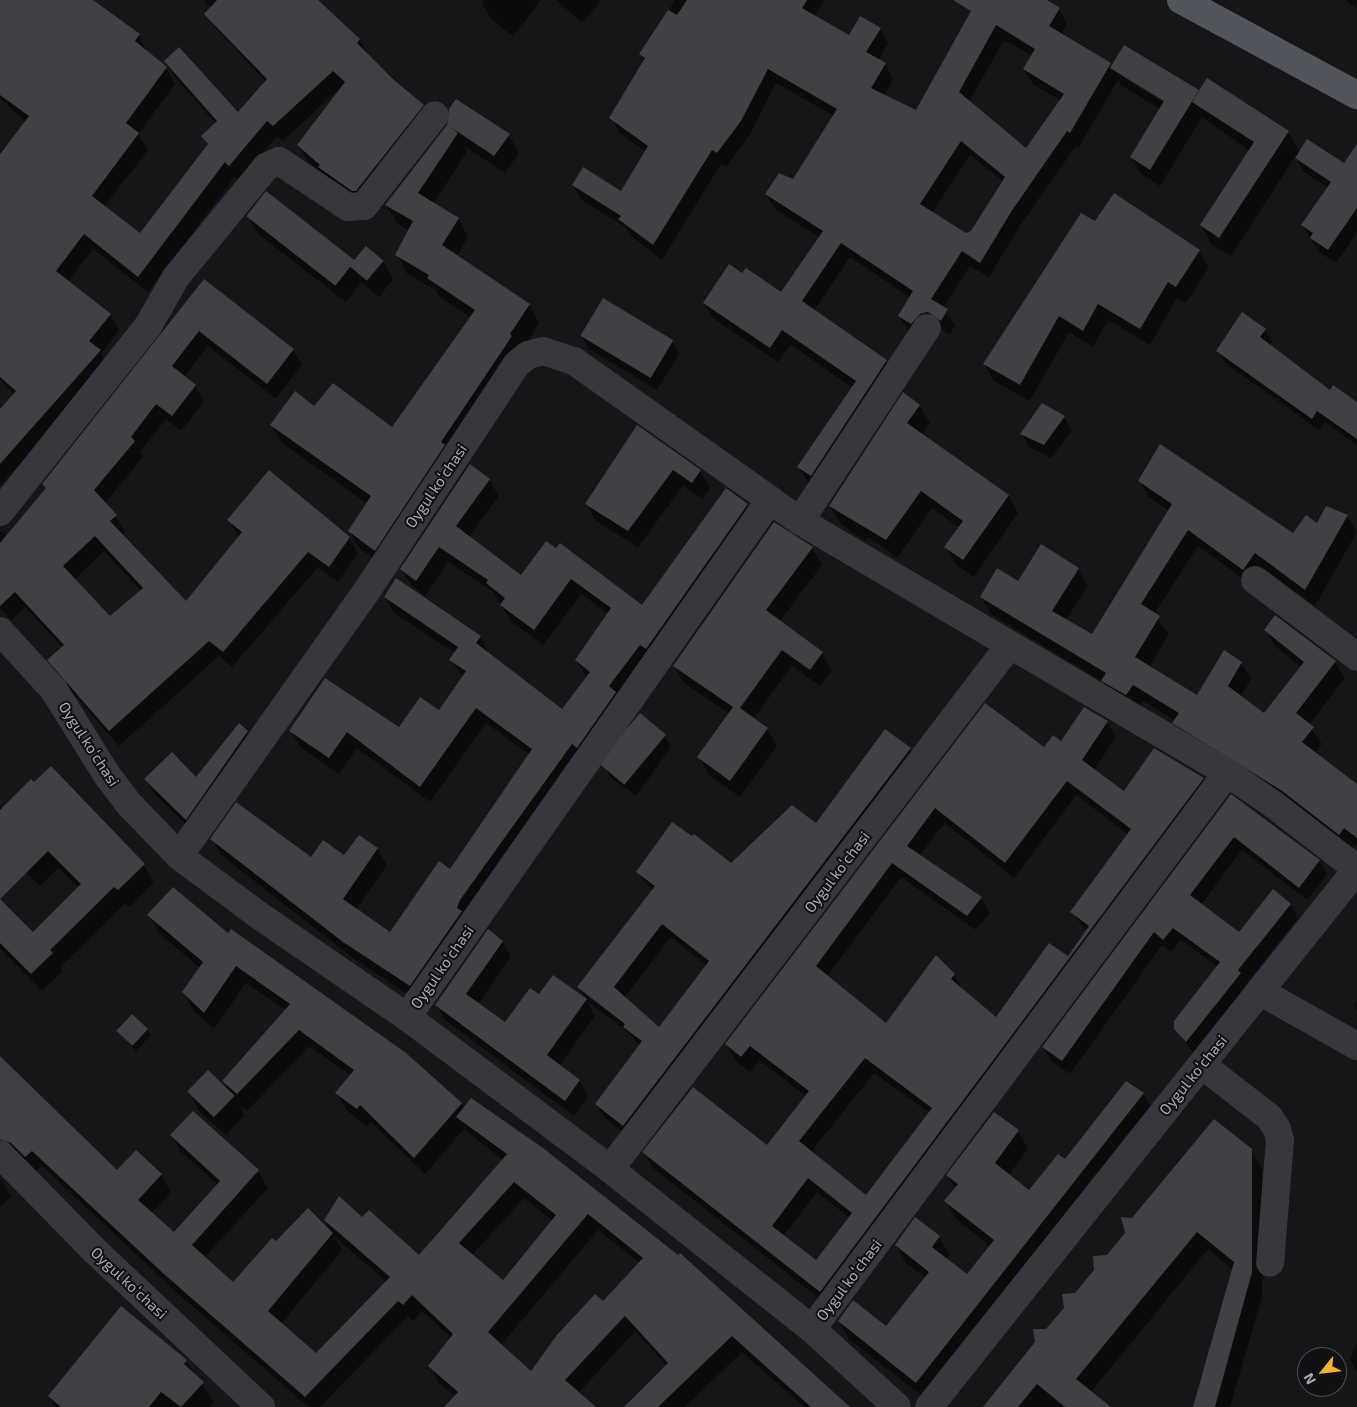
<!DOCTYPE html>
<meta charset="utf-8">
<style>
body{margin:0}
#map{position:relative;width:1357px;height:1407px;overflow:hidden;background:#161618;font-family:"Exo 2",sans-serif}
div>[style]{position:absolute}
[style*='--x']{left:calc(var(--x)*1px);top:calc(var(--y)*1px);width:calc(var(--w)*1px);rotate:calc(var(--a)*1deg)}
.shadow>*{inset:0;background:#0007}
.building>*{inset:0;background:#404145;transform-origin:0 0}
.minor>*{height:28px;margin:-14px;padding:0 14px;transform-origin:14px;border-radius:14px;background:#37383d}
.major>*{height:28px;margin:-14px;padding:0 14px;transform-origin:14px;border-radius:14px;background:#53555c}
span{translate:-50% -50%;white-space:nowrap;text-align:center;line-height:1.15;-webkit-text-stroke:4px #111113;paint-order:stroke}
.street-label{font-size:15px;color:#a8adb8}
.north{position:absolute;left:1297px;top:1347px;width:50px;height:50px;box-sizing:border-box;background:#111113;border:1px solid #4d4f55;border-radius:50%;rotate:241deg;font-size:14px;font-weight:700;line-height:20px;text-align:center;color:#a8adb8}
.north::after{content:'';display:block;margin:auto;width:18px;height:22px;background:#f2b134;clip-path:polygon(50% 0,100% 100%,50% 72%,0 100%)}
</style>
<div id="map">
<div class="shadow">
<i style="clip-path:polygon(6px 0,91px 0,139px 35px,147px 52px,166px 68px,175px 84px,138px 134px,148px 150px,104px 207px,141px 235px,208px 146px,202px 136px,216px 124px,174px 76px,165px 61px,238px 114px,266px 82px,216px 28px,207px 12px,211px 8px,203px 0,316px 0,359px 39px,369px 56px,423px 105px,432px 121px,365px 206px,307px 161px,298px 145px,341px 87px,283px 141px,277px 136px,239px 181px,235px 177px,148px 292px,93px 249px,68px 282px,110px 315px,119px 330px,101px 353px,109px 367px,0 486px,0 411px,14px 395px,0 380px,0 152px,26px 122px,0 98px,0 8px)"></i>
<i style="clip-path:polygon(484px 0,541px 0,513px 36px,492px 20px,482px 3px)"></i>
<i style="clip-path:polygon(556px 0,602px 0,582px 23px)"></i>
<i style="clip-path:polygon(evenodd,675px 0,824px 0,814px 17px,849px 37px,880px 28px,888px 43px,878px 61px,885px 64px,893px 79px,884px 96px,917px 112px,973px 11px,953px 0,1044px 0,1059px 9px,1067px 24px,1061px 35px,1112px 68px,1198px 91px,1288px 132px,1300px 152px,1357px 172px,1357px 233px,1336px 263px,1319px 252px,1303px 226px,1329px 188px,1304px 172px,1295px 157px,1231px 256px,1212px 245px,1201px 225px,1250px 151px,1202px 117px,1160px 186px,1141px 174px,1131px 157px,1160px 109px,1121px 85px,1118px 80px,1079px 147px,1076px 146px,1021px 224px,989px 277px,970px 266px,943px 308px,955px 325px,950px 335px,938px 327px,920px 338px,908px 331px,899px 316px,911px 298px,850px 257px,814px 311px,886px 361px,895px 376px,820px 490px,808px 482px,799px 467px,853px 388px,791px 345px,778px 362px,713px 318px,704px 303px,742px 275px,781px 293px,820px 238px,775px 209px,766px 194px,793px 180px,834px 116px,776px 83px,749px 136px,726px 167px,721px 164px,662px 260px,629px 234px,625px 227px,582px 200px,573px 185px,621px 192px,646px 152px,620px 133px,611px 118px,644px 61px,641px 54px,675px 0,1004px 40px,1032px 56px,1024px 69px,1033px 84px,1061px 101px,1026px 150px,969px 102px,1004px 40px,675px 0,1124px 75px,1169px 103px,1168px 105px,1124px 78px,1124px 75px,675px 0,970px 155px,1004px 182px,972px 232px,966px 234px,932px 213px,970px 155px)"></i>
<i style="clip-path:polygon(1345px 0,1357px 0,1357px 9px)"></i>
<i style="clip-path:polygon(449px 125px,509px 135px,519px 153px,505px 173px,464px 146px,467px 152px,433px 204px,458px 218px,468px 237px,456px 257px,529px 305px,539px 323px,386px 568px,360px 549px,349px 531px,368px 504px,282px 443px,271px 425px,314px 408px,392px 429px,471px 318px,439px 296px,436px 290px,407px 274px,397px 255px,409px 231px,397px 223px,386px 205px)"></i>
<i style="clip-path:polygon(248px 216px,354px 260px,383px 261px,393px 279px,379px 297px,361px 282px,346px 302px,258px 234px)"></i>
<i style="clip-path:polygon(1096px 223px,1199px 251px,1209px 267px,1186px 303px,1177px 298px,1150px 345px,1108px 320px,1093px 347px,1069px 332px,1030px 401px,994px 381px,984px 364px)"></i>
<i style="clip-path:polygon(evenodd,205px 281px,293px 349px,302px 365px,276px 399px,208px 346px,184px 377px,195px 386px,204px 401px,181px 431px,166px 419px,140px 452px,143px 457px,105px 503px,125px 531px,121px 535px,186px 603px,240px 538px,229px 520px,349px 537px,358px 553px,338px 582px,318px 567px,232px 667px,219px 656px,119px 746px,58px 676px,49px 660px,63px 648px,25px 607px,11px 620px,0 608px,0 531px,7px 536px,46px 489px,44px 484px,205px 281px,104px 551px,141px 591px,109px 618px,74px 580px,104px 551px)"></i>
<i style="clip-path:polygon(1265px 330px,1272px 342px,1270px 346px,1330px 392px,1357px 404px,1357px 445px,1325px 422px,1319px 430px,1225px 363px,1218px 351px)"></i>
<i style="clip-path:polygon(581px 336px,672px 341px,679px 354px,657px 390px,589px 349px)"></i>
<i style="clip-path:polygon(1042px 404px,1064px 417px,1072px 430px,1051px 458px,1029px 447px,1022px 434px)"></i>
<i style="clip-path:polygon(919px 405px,930px 423px,922px 435px,1008px 495px,1018px 513px,974px 577px,956px 565px,946px 547px,960px 528px,932px 508px,897px 558px,868px 537px,865px 541px,841px 524px,830px 506px)"></i>
<i style="clip-path:polygon(637px 426px,700px 471px,710px 488px,702px 499px,683px 486px,638px 547px,596px 521px,586px 504px)"></i>
<i style="clip-path:polygon(489px 480px,499px 496px,469px 537px,521px 577px,547px 543px,642px 607px,747px 504px,757px 521px,419px 1002px,353px 958px,221px 855px,212px 839px,311px 859px,345px 857px,359px 836px,377px 849px,387px 865px,356px 910px,390px 934px,451px 871px,530px 755px,486px 723px,430px 802px,357px 748px,339px 774px,300px 747px,291px 731px,399px 729px,439px 711px,463px 678px,451px 660px,455px 653px,394px 613px,385px 597px,480px 636px,489px 654px,562px 710px,587px 678px,576px 660px,608px 614px,581px 594px,543px 645px,511px 621px,492px 591px,448px 562px,425px 596px,411px 585px,401px 569px)"></i>
<i style="clip-path:polygon(1139px 481px,1294px 535px,1347px 516px,1357px 532px,1315px 606px,1264px 569px,1253px 586px,1198px 546px,1154px 614px,1169px 634px,1149px 667px,1197px 696px,1241px 663px,1251px 679px,1241px 697px,1265px 715px,1301px 667px,1275px 646px,1265px 630px,1335px 662px,1345px 678px,1309px 725px,1322px 744px,1315px 754px,1357px 786px,1357px 846px,1354px 844px,1349px 851px,1183px 739px,1175px 721px,1143px 701px,1136px 711px,1112px 697px,1103px 682px,991px 614px,981px 597px,1019px 583px,1078px 569px,1088px 586px,1066px 620px,1092px 636px,1169px 511px,1149px 497px)"></i>
<i style="clip-path:polygon(812px 548px,822px 565px,780px 621px,822px 653px,832px 670px,820px 686px,792px 666px,753px 719px,767px 729px,777px 746px,740px 797px,708px 774px,699px 757px,730px 714px,684px 683px,674px 666px)"></i>
<i style="clip-path:polygon(evenodd,986px 705px,1045px 749px,1107px 722px,1116px 737px,1094px 770px,1125px 793px,1203px 779px,1212px 794px,829px 1306px,653px 1168px,644px 1153px,767px 1147px,807px 1097px,759px 1060px,750px 1072px,735px 1060px,726px 1044px,986px 705px,1076px 795px,1129px 835px,1072px 912px,1087px 932px,1068px 957px,996px 1019px,963px 990px,954px 975px,886px 1025px,827px 977px,901px 877px,976px 930px,990px 913px,981px 898px,919px 856px,945px 823px,1014px 878px,1076px 795px,986px 705px,874px 1073px,930px 1113px,867px 1196px,811px 1152px,874px 1073px,986px 705px,817px 1192px,850px 1218px,816px 1262px,783px 1236px,817px 1192px)"></i>
<i style="clip-path:polygon(evenodd,885px 731px,910px 749px,918px 763px,632px 1139px,605px 1118px,597px 1105px,640px 1046px,628px 1032px,587px 1001px,579px 987px,652px 891px,637px 872px,731px 865px,816px 825px,885px 731px,671px 937px,707px 966px,659px 1028px,624px 998px,671px 937px)"></i>
<i style="clip-path:polygon(248px 732px,255px 745px,193px 832px,153px 792px,146px 780px,196px 778px)"></i>
<i style="clip-path:polygon(665px 735px,671px 747px,636px 796px,610px 777px,604px 766px)"></i>
<i style="clip-path:polygon(51px 768px,144px 865px,154px 883px,129px 907px,125px 904px,60px 967px,63px 971px,42px 991px,0 949px,0 900px,33px 934px,79px 888px,58px 868px,40px 886px,0 847px,0 805px,3px 808px)"></i>
<i style="clip-path:polygon(1231px 796px,1319px 861px,1327px 874px,1307px 900px,1242px 850px,1201px 905px,1240px 934px,1290px 904px,1298px 918px,1246px 984px,1248px 987px,1195px 1055px,1175px 1029px,1218px 967px,1181px 940px,1171px 952px,1162px 945px,1070px 1074px,1051px 1061px,1043px 1047px)"></i>
<i style="clip-path:polygon(evenodd,149px 915px,228px 934px,461px 1104px,848px 1407px,804px 1407px,742px 1352px,685px 1407px,625px 1407px,667px 1366px,635px 1331px,566px 1407px,446px 1407px,455px 1397px,439px 1383px,429px 1366px,451px 1338px,422px 1311px,413px 1321px,408px 1316px,320px 1407px,309px 1407px,176px 1292px,42px 1166px,35px 1173px,16px 1156px,7px 1140px,118px 1172px,136px 1152px,161px 1175px,171px 1192px,151px 1213px,174px 1234px,218px 1185px,181px 1152px,172px 1135px,193px 1112px,258px 1171px,268px 1188px,204px 1258px,233px 1284px,276px 1243px,332px 1234px,325px 1220px,362px 1219px,419px 1257px,503px 1160px,464px 1129px,425px 1174px,371px 1122px,367px 1126px,347px 1111px,337px 1093px,351px 1076px,309px 1046px,247px 1111px,238px 1104px,245px 1115px,226px 1135px,199px 1111px,189px 1092px,229px 1091px,224px 1081px,286px 1010px,246px 983px,214px 1029px,193px 1010px,183px 992px,200px 968px,159px 933px,149px 915px,524px 1198px,553px 1221px,503px 1281px,472px 1255px,524px 1198px,149px 915px,598px 1230px,640px 1263px,531px 1373px,501px 1345px,598px 1230px,149px 915px,334px 1236px,387px 1282px,316px 1355px,281px 1324px,342px 1250px,334px 1236px)"></i>
<i style="clip-path:polygon(502px 942px,511px 957px,478px 1004px,505px 1024px,539px 996px,586px 1000px,595px 1016px,559px 1066px,579px 1080px,588px 1096px,574px 1116px,445px 1020px,436px 1005px)"></i>
<i style="clip-path:polygon(1357px 1000px,1357px 1011px,1354px 1006px)"></i>
<i style="clip-path:polygon(147px 1029px,151px 1035px,136px 1051px,118px 1031px)"></i>
<i style="clip-path:polygon(1127px 1083px,1143px 1094px,1154px 1112px,927px 1400px,849px 1339px,839px 1321px,886px 1328px,926px 1278px,906px 1263px,896px 1245px,916px 1218px,939px 1237px,950px 1255px,946px 1260px,967px 1276px,990px 1246px,956px 1219px,946px 1201px,955px 1189px,948px 1175px,1018px 1131px,1028px 1149px,1008px 1176px,1029px 1192px,1065px 1161px)"></i>
<i style="clip-path:polygon(1251px 1150px,1262px 1168px,1262px 1297px,1230px 1407px,1194px 1407px,1233px 1270px,1208px 1249px,1091px 1392px,1109px 1407px,985px 1407px,1126px 1233px,1133px 1219px)"></i>
<i style="clip-path:polygon(0 1178px,11px 1196px,0 1207px)"></i>
<i style="clip-path:polygon(1357px 1342px,1357px 1372px,1350px 1360px)"></i>
<i style="clip-path:polygon(186px 1361px,214px 1402px,210px 1407px,56px 1407px,49px 1396px)"></i>
</div>
<div class="building">
<i style="clip-path:polygon(0 0,93px 0,140px 34px,135px 41px,167px 67px,126px 123px,139px 133px,92px 196px,140px 233px,208px 144px,201px 136px,217px 121px,164px 61px,179px 47px,238px 112px,267px 79px,204px 14px,217px 0,318px 0,360px 39px,357px 43px,393px 79px,424px 105px,356px 191px,352px 191px,318px 167px,320px 165px,297px 145px,345px 82px,333px 71px,273px 126px,267px 121px,229px 166px,225px 162px,138px 277px,84px 234px,56px 271px,111px 314px,89px 341px,101px 350px,0 464px,0 409px,16px 391px,0 377px,0 154px,29px 116px,0 95px)"></i>
<i style="clip-path:polygon(evenodd,687px 0,807px 0,802px 8px,849px 35px,860px 16px,881px 28px,866px 52px,886px 63px,871px 88px,916px 110px,971px 11px,953px 0,1047px 0,1060px 8px,1049px 26px,1111px 63px,1070px 133px,1067px 131px,1013px 209px,980px 263px,962px 251px,931px 299px,948px 309px,941px 321px,928px 312px,920px 314px,911px 324px,898px 316px,913px 291px,841px 243px,802px 301px,887px 360px,811px 476px,797px 467px,856px 381px,782px 330px,770px 348px,703px 303px,729px 264px,742px 273px,746px 268px,781px 292px,823px 231px,765px 194px,779px 173px,793px 179px,837px 109px,768px 69px,741px 121px,717px 153px,712px 150px,653px 245px,618px 219px,621px 216px,572px 185px,583px 167px,621px 191px,648px 146px,609px 118px,645px 58px,639px 54px,668px 10px,677px 15px,687px 0,996px 25px,1035px 49px,1023px 69px,1064px 94px,1026px 148px,959px 92px,996px 25px,687px 0,961px 141px,1005px 177px,971px 231px,966px 233px,920px 204px,961px 141px)"></i>
<i style="clip-path:polygon(1124px 45px,1199px 90px,1150px 170px,1130px 157px,1164px 101px,1110px 68px)"></i>
<i style="clip-path:polygon(1207px 78px,1289px 131px,1219px 238px,1200px 225px,1254px 142px,1192px 102px)"></i>
<i style="clip-path:polygon(456px 99px,510px 134px,494px 156px,449px 126px,458px 133px,418px 193px,459px 218px,442px 245px,530px 304px,510px 334px,512px 336px,441px 442px,445px 445px,375px 551px,348px 531px,371px 496px,270px 425px,295px 391px,314px 406px,333px 383px,392px 427px,475px 310px,427px 278px,429px 275px,395px 255px,413px 221px,385px 205px,447px 125px,449px 109px)"></i>
<i style="clip-path:polygon(1307px 139px,1344px 163px,1357px 144px,1357px 208px,1328px 250px,1310px 238px,1313px 233px,1301px 225px,1331px 182px,1295px 158px)"></i>
<i style="left:266px;top:191px;width:113px;height:32px;rotate:38deg"></i>
<i style="clip-path:polygon(1114px 193px,1200px 250px,1176px 287px,1168px 282px,1140px 329px,1098px 304px,1083px 331px,1059px 316px,1020px 385px,983px 364px,1081px 213px,1095px 221px)"></i>
<i style="left:366px;top:246px;width:23px;height:26px;rotate:40deg"></i>
<i style="clip-path:polygon(evenodd,204px 279px,294px 349px,267px 384px,199px 331px,172px 366px,196px 385px,172px 416px,156px 404px,131px 437px,135px 441px,94px 490px,117px 515px,110px 521px,186px 601px,242px 532px,227px 520px,269px 470px,350px 537px,329px 567px,308px 552px,223px 652px,209px 641px,109px 731px,47px 660px,64px 645px,15px 592px,0 606px,0 543px,46px 488px,42px 484px,204px 279px,95px 536px,143px 588px,110px 616px,63px 566px,95px 536px)"></i>
<i style="left:603px;top:298px;width:82px;height:44px;rotate:31deg"></i>
<i style="clip-path:polygon(1242px 312px,1266px 329px,1260px 337px,1330px 390px,1333px 385px,1357px 402px,1357px 439px,1317px 411px,1312px 419px,1216px 351px)"></i>
<i style="clip-path:polygon(903px 392px,920px 405px,907px 423px,1009px 495px,963px 560px,944px 547px,963px 521px,921px 491px,886px 540px,829px 506px)"></i>
<i style="clip-path:polygon(1042px 403px,1065px 416px,1044px 445px,1020px 434px)"></i>
<i style="clip-path:polygon(637px 425px,701px 470px,692px 483px,673px 470px,628px 531px,585px 504px)"></i>
<i style="clip-path:polygon(1160px 444px,1293px 533px,1306px 515px,1317px 523px,1326px 506px,1348px 515px,1305px 590px,1255px 553px,1243px 570px,1188px 530px,1141px 604px,1160px 616px,1135px 657px,1197px 695px,1224px 650px,1242px 662px,1228px 686px,1264px 713px,1304px 662px,1264px 630px,1275px 615px,1336px 661px,1296px 713px,1314px 727px,1302px 742px,1357px 784px,1357px 838px,1344px 828px,1339px 835px,1282px 791px,1172px 723px,1179px 713px,1133px 685px,1126px 695px,1101px 681px,1106px 673px,980px 597px,997px 568px,1018px 581px,1041px 544px,1079px 568px,1052px 611px,1092px 634px,1172px 504px,1138px 481px)"></i>
<i style="clip-path:polygon(470px 464px,490px 479px,456px 526px,521px 575px,546px 541px,556px 548px,560px 543px,642px 605px,726px 488px,748px 504px,646px 649px,640px 645px,609px 686px,616px 692px,577px 748px,572px 744px,498px 847px,460px 900px,457px 908px,462px 911px,410px 986px,343px 942px,210px 839px,236px 802px,311px 857px,323px 840px,344px 855px,359px 835px,378px 848px,343px 899px,390px 932px,439px 861px,450px 869px,532px 749px,476px 708px,420px 787px,347px 732px,329px 758px,289px 731px,325px 678px,399px 727px,420px 697px,439px 710px,466px 671px,449px 660px,458px 647px,384px 597px,396px 578px,481px 636px,476px 643px,562px 709px,590px 672px,575px 660px,611px 608px,571px 579px,534px 630px,500px 605px,505px 598px,486px 583px,488px 580px,439px 547px,416px 581px,400px 569px)"></i>
<i style="clip-path:polygon(774px 522px,813px 547px,766px 610px,823px 652px,810px 670px,782px 650px,740px 708px,768px 728px,730px 781px,697px 757px,733px 707px,673px 666px)"></i>
<i style="clip-path:polygon(evenodd,985px 703px,1044px 747px,1053px 735px,1061px 741px,1084px 707px,1108px 721px,1082px 760px,1124px 791px,1154px 748px,1204px 778px,820px 1292px,642px 1152px,693px 1087px,767px 1145px,809px 1091px,750px 1046px,741px 1057px,725px 1044px,985px 703px,1067px 781px,1131px 829px,1070px 912px,1089px 926px,1068px 956px,1049px 943px,996px 1017px,951px 979px,955px 974px,936px 955px,886px 1023px,816px 966px,892px 863px,967px 916px,982px 897px,907px 846px,935px 808px,1005px 863px,1067px 781px,985px 703px,865px 1058px,932px 1108px,866px 1195px,799px 1141px,865px 1058px,985px 703px,808px 1178px,852px 1213px,816px 1260px,772px 1226px,808px 1178px)"></i>
<i style="left:640px;top:713px;width:34px;height:65px;rotate:40deg"></i>
<i style="clip-path:polygon(239px 723px,248px 731px,186px 820px,144px 779px,172px 752px,196px 777px)"></i>
<i style="clip-path:polygon(evenodd,885px 729px,911px 748px,623px 1126px,595px 1104px,642px 1041px,623px 1027px,625px 1024px,577px 987px,655px 886px,636px 872px,672px 822px,692px 836px,694px 834px,731px 863px,792px 805px,816px 823px,885px 729px,662px 924px,709px 961px,659px 1027px,614px 987px,662px 924px)"></i>
<i style="clip-path:polygon(evenodd,51px 766px,145px 864px,118px 890px,114px 887px,50px 950px,53px 953px,31px 974px,0 943px,0 810px,31px 779px,34px 782px,51px 766px,48px 851px,81px 884px,33px 932px,0 899px,48px 851px)"></i>
<i style="clip-path:polygon(1231px 794px,1320px 860px,1299px 888px,1234px 837px,1190px 895px,1239px 932px,1273px 889px,1291px 904px,1238px 970px,1241px 973px,1186px 1042px,1174px 1029px,1174px 1021px,1220px 962px,1173px 928px,1163px 940px,1154px 932px,1062px 1061px,1042px 1047px)"></i>
<i style="clip-path:polygon(173px 887px,228px 933px,231px 929px,406px 1053px,462px 1103px,414px 1158px,360px 1105px,357px 1109px,335px 1093px,354px 1070px,299px 1030px,237px 1094px,222px 1081px,290px 1004px,236px 966px,204px 1013px,182px 992px,203px 962px,147px 915px)"></i>
<i style="clip-path:polygon(488px 929px,503px 941px,466px 994px,505px 1022px,530px 988px,539px 994px,553px 975px,587px 999px,547px 1055px,580px 1080px,565px 1101px,435px 1005px)"></i>
<i style="left:132px;top:1014px;width:22px;height:23px;rotate:43deg"></i>
<i style="clip-path:polygon(evenodd,0 1056px,117px 1170px,136px 1150px,162px 1174px,138px 1200px,174px 1232px,220px 1181px,170px 1135px,193px 1111px,259px 1170px,192px 1245px,233px 1282px,272px 1238px,276px 1241px,308px 1208px,333px 1233px,268px 1311px,316px 1353px,390px 1277px,324px 1220px,339px 1196px,362px 1217px,369px 1210px,419px 1255px,507px 1154px,456px 1117px,471px 1098px,543px 1148px,678px 1255px,680px 1253px,850px 1407px,811px 1407px,732px 1336px,658px 1407px,624px 1407px,668px 1363px,625px 1316px,565px 1380px,596px 1407px,444px 1407px,458px 1392px,428px 1366px,453px 1334px,412px 1295px,403px 1305px,398px 1301px,305px 1397px,165px 1275px,32px 1151px,25px 1157px,11px 1143px,0 1139px,0 1056px,514px 1182px,556px 1215px,503px 1280px,459px 1243px,514px 1182px,0 1056px,588px 1214px,643px 1258px,603px 1301px,595px 1294px,557px 1335px,531px 1371px,488px 1332px,588px 1214px)"></i>
<i style="left:208px;top:1070px;width:37px;height:30px;rotate:44deg"></i>
<i style="clip-path:polygon(1126px 1081px,1144px 1093px,916px 1383px,838px 1321px,853px 1300px,886px 1326px,929px 1272px,895px 1245px,915px 1217px,940px 1236px,932px 1247px,967px 1274px,994px 1240px,944px 1201px,958px 1184px,946px 1175px,994px 1112px,1019px 1130px,995px 1163px,1029px 1190px,1058px 1154px,1065px 1159px)"></i>
<i style="clip-path:polygon(1214px 1119px,1252px 1149px,1252px 1272px,1215px 1407px,1193px 1407px,1234px 1262px,1197px 1232px,1076px 1379px,1111px 1407px,1065px 1407px,1037px 1384px,1018px 1407px,983px 1407px,1035px 1342px,1033px 1329px,1046px 1329px,1064px 1308px,1062px 1294px,1075px 1293px,1094px 1270px,1093px 1256px,1107px 1255px,1125px 1233px,1121px 1217px,1132px 1218px)"></i>
<i style="clip-path:polygon(121px 1306px,187px 1360px,184px 1364px,204px 1382px,181px 1407px,161px 1392px,149px 1407px,61px 1407px,48px 1396px)"></i>
</div>
<div class="minor">
<i style="--x:0;--y:512;--w:238;--a:-51.5"></i>
<i style="--x:148;--y:326;--w:56;--a:-60.3"></i>
<i style="--x:176;--y:277;--w:142;--a:-50.7"></i>
<i style="--x:266;--y:167;--w:14;--a:-25"></i>
<i style="--x:279;--y:161;--w:83;--a:33.7"></i>
<i style="--x:348;--y:207;--w:16;--a:-4"></i>
<i style="--x:364;--y:206;--w:115;--a:-52"></i>
<i style="--x:800;--y:521;--w:231;--a:-56.7"></i>
<i style="--x:1255;--y:580;--w:128;--a:37"></i>
<i style="--x:0;--y:631;--w:80;--a:47.5"></i>
<i style="--x:54;--y:690;--w:100;--a:58.1"></i>
<i style="--x:107;--y:775;--w:38;--a:53"></i>
<i style="--x:130;--y:805;--w:71;--a:46.1"></i>
<i style="--x:179;--y:856;--w:97;--a:36.6"></i>
<i style="--x:257;--y:914;--w:182;--a:34.5"></i>
<i style="--x:407;--y:1017;--w:254;--a:36.8"></i>
<i style="--x:610;--y:1169;--w:258;--a:38.4"></i>
<i style="--x:812;--y:1329;--w:115;--a:42.5"></i>
<i style="--x:179;--y:856;--w:327;--a:-54.7"></i>
<i style="--x:368;--y:589;--w:270;--a:-56.5"></i>
<i style="--x:517;--y:364;--w:14;--a:-39"></i>
<i style="--x:528;--y:355;--w:16;--a:-15"></i>
<i style="--x:543;--y:351;--w:33;--a:18"></i>
<i style="--x:574;--y:361;--w:277;--a:35.3"></i>
<i style="--x:800;--y:521;--w:496;--a:30.5"></i>
<i style="--x:1227;--y:773;--w:55;--a:34"></i>
<i style="--x:1273;--y:804;--w:106;--a:37.7"></i>
<i style="--x:1261;--y:992;--w:110;--a:29.4"></i>
<i style="--x:407;--y:1017;--w:632;--a:-54.93"></i>
<i style="--x:1202;--y:1065;--w:85;--a:37.8"></i>
<i style="--x:1269;--y:1117;--w:14;--a:56"></i>
<i style="--x:1277;--y:1129;--w:11;--a:75"></i>
<i style="--x:1280;--y:1140;--w:123;--a:94.6"></i>
<i style="--x:0;--y:1154;--w:136;--a:45.6"></i>
<i style="--x:95;--y:1251;--w:228;--a:43.2"></i>
<i style="--x:610;--y:1169;--w:658;--a:-52.66"></i>
<i style="--x:812;--y:1329;--w:694;--a:-53.26"></i>
<i style="--x:929;--y:1407;--w:687;--a:-51.5"></i>
</div>
<div class="major">
<i style="--x:1181;--y:0;--w:200;--a:28.4"></i>
</div>
<div class="street-label">
<span style="left:436px;top:486px;rotate:-56deg">Oygul koʻchasi</span>
<span style="left:89px;top:744px;rotate:57deg">Oygul koʻchasi</span>
<span style="left:837px;top:872px;rotate:-53deg">Oygul koʻchasi</span>
<span style="left:442px;top:967px;rotate:-55deg">Oygul koʻchasi</span>
<span style="left:1193px;top:1075px;rotate:-51deg">Oygul koʻchasi</span>
<span style="left:849px;top:1280px;rotate:-53deg">Oygul koʻchasi</span>
<span style="left:129px;top:1283px;rotate:43deg">Oygul koʻchasi</span>
</div>
<div class="north">N</div>
</div>
